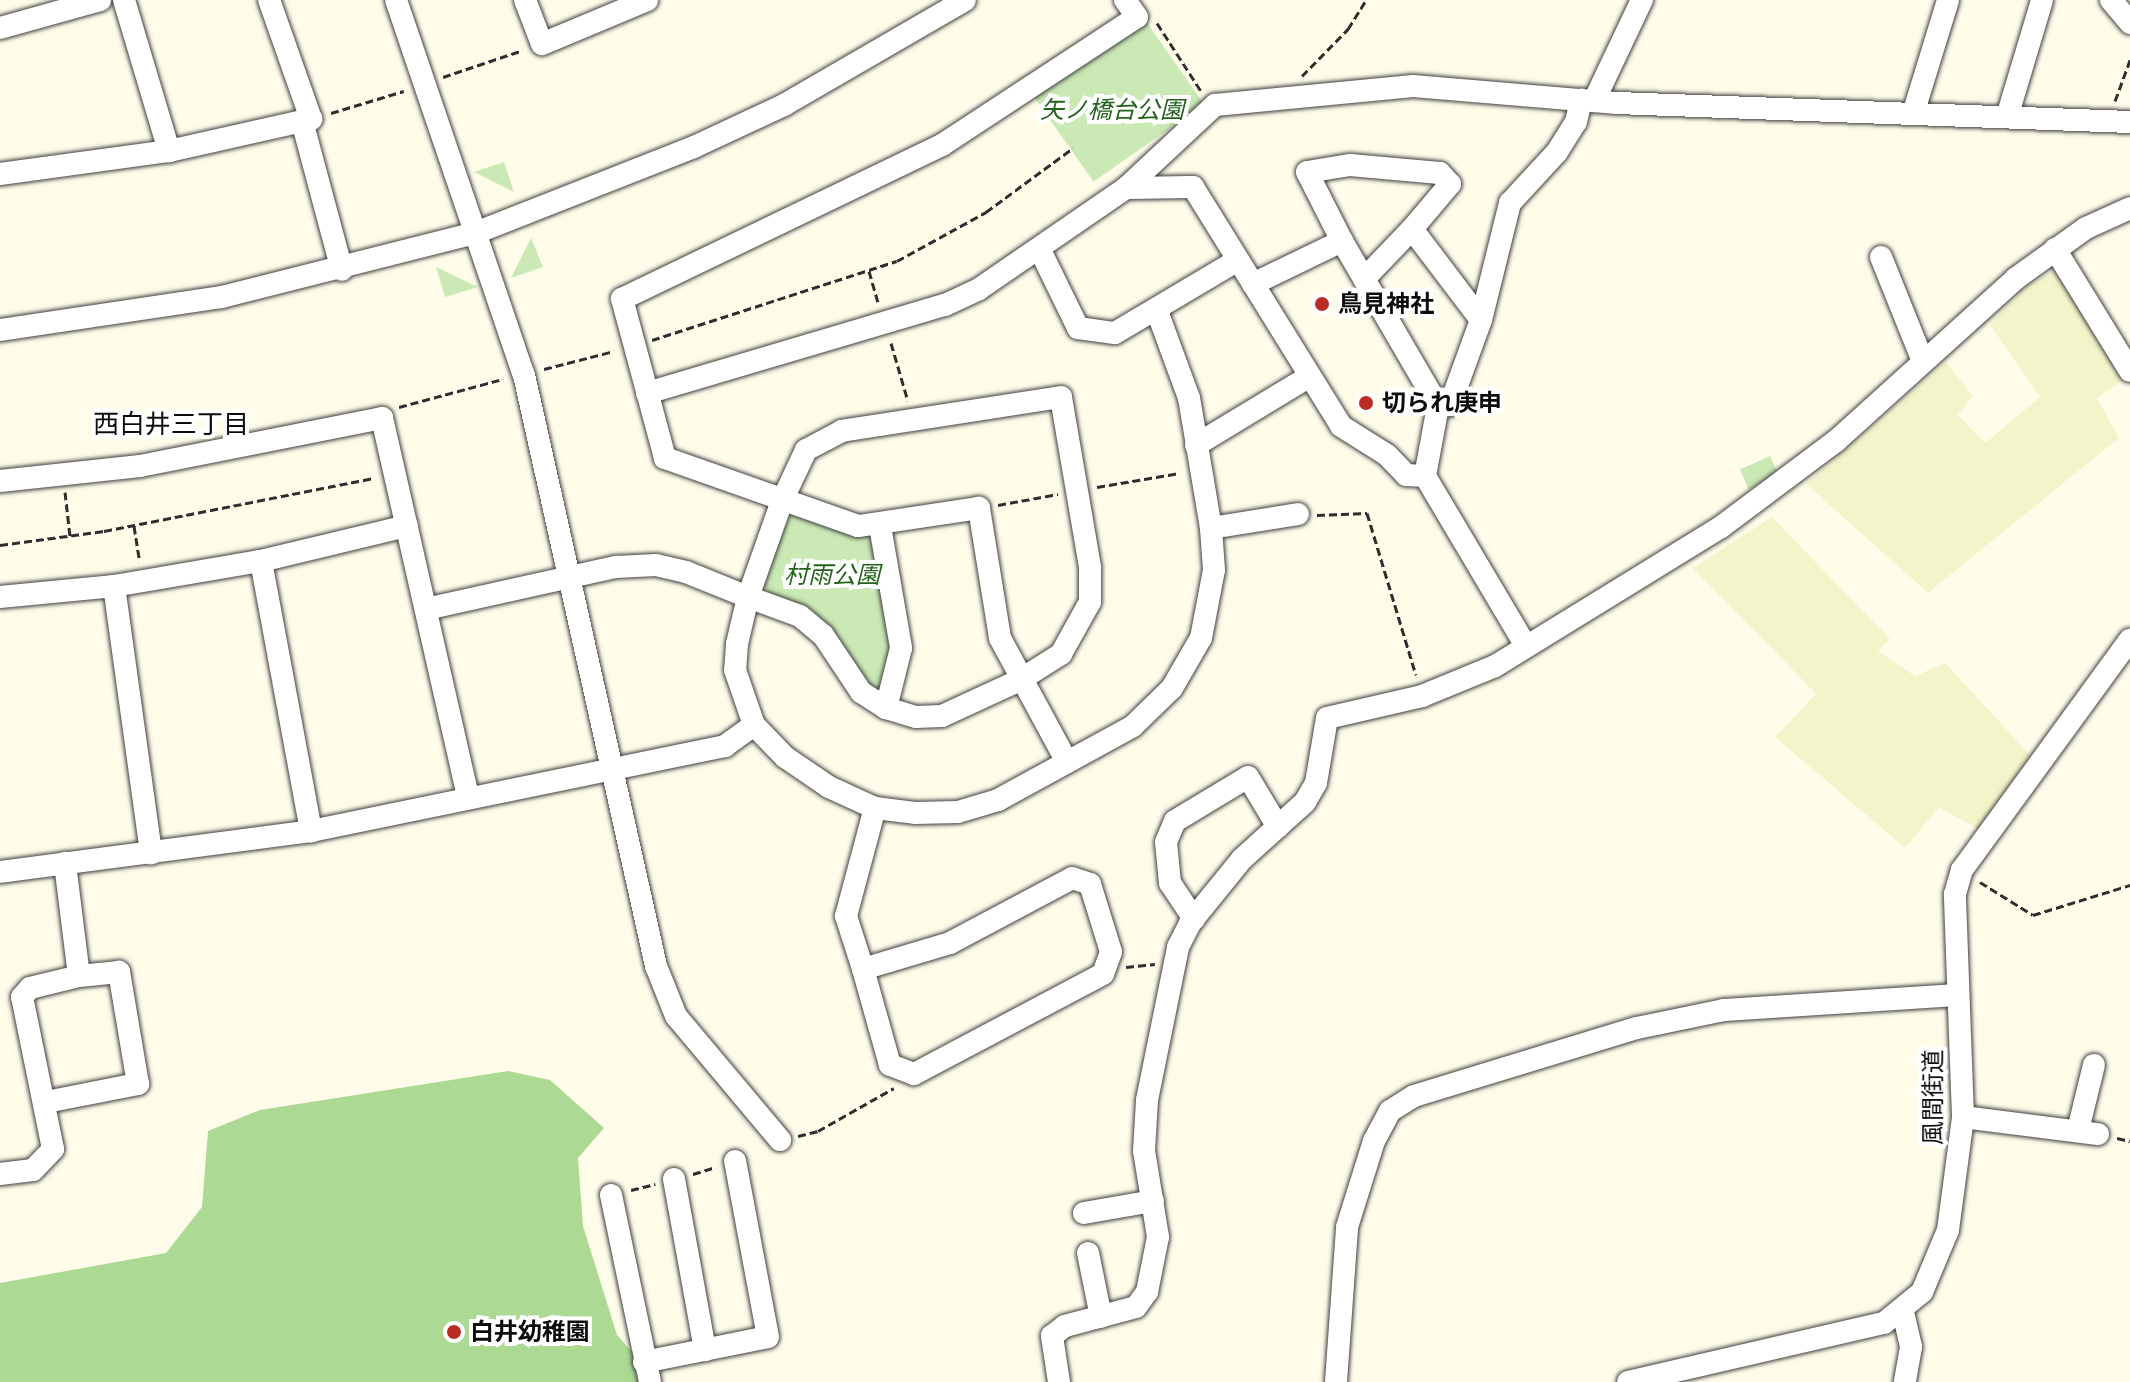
<!DOCTYPE html>
<meta charset="utf-8">
<style>
body{margin:0}
#map{position:relative;width:2130px;height:1382px;overflow:hidden;background:#fffdea;font-family:Lora,"Noto Sans JP",serif}
div>[style]{position:absolute}
[style*='--x']{left:calc(var(--x)*1px);top:calc(var(--y)*1px);width:calc(var(--w)*1px);rotate:calc(var(--a)*1deg)}
.farmland>*{inset:0;background:#f4f4cb}
.green>*{inset:0;background:#cae9b5;transform-origin:0 0}
.forest>*{inset:0;background:#acd994}
.path>*{height:3px;margin-top:-1.5px;transform-origin:0;background:repeating-linear-gradient(90deg,#2e2e2e 0 8px,transparent 0 12px)}
.roads{filter:drop-shadow(0 0 2px #3f3f3f) drop-shadow(0 0 2px #3f3f3f)}
.minor>*{height:22px;margin:-11px;padding:0 11px;transform-origin:11px;border-radius:11px;background:#fff}
.dots>*{width:22px;height:22px;translate:-50% -50%;box-sizing:border-box;border:4px solid #fff;border-radius:50%}
span{translate:-50% -50%;white-space:nowrap;text-align:center;line-height:1.15;-webkit-text-stroke:8px #fff;paint-order:stroke}
.park-label{font-size:24px;color:#24631c;font-style:italic}
.poi-label{font-size:24px;color:#0c0c0c;font-weight:700}
.left{translate:0 -50%;text-align:left}
.street-label{font-size:24px;color:#0c0c0c}
.neighbourhood-label{font-size:26px;color:#0c0c0c}
</style>
<div id="map">
<div class="farmland">
<i style="clip-path:polygon(2055px 270px,2126px 378px,2097px 398px,2119px 438px,1928px 593px,1806px 484px,1946px 362px,1973px 396px,1958px 415px,1985px 443px,2040px 397px,1990px 325px,2025px 288px)"></i>
<i style="clip-path:polygon(1772px 517px,1890px 639px,1878px 651px,1915px 676px,1945px 663px,2033px 758px,1980px 830px,1939px 807px,1905px 848px,1775px 737px,1816px 694px,1693px 568px)"></i>
</div>
<div class="green">
<i style="left:1145px;top:20px;width:103px;height:135px;rotate:55deg"></i>
<i style="clip-path:polygon(504px 162px,514px 192px,474px 172px)"></i>
<i style="clip-path:polygon(531px 238px,543px 267px,511px 278px)"></i>
<i style="clip-path:polygon(436px 267px,478px 287px,445px 297px)"></i>
<i style="left:1770px;top:456px;width:22px;height:33px;rotate:66deg"></i>
<i style="clip-path:polygon(795px 514px,864px 532px,874px 542px,892px 644px,884px 687px,867px 692px,761px 584px,780px 522px)"></i>
</div>
<div class="forest">
<i style="clip-path:polygon(508px 1071px,550px 1080px,604px 1128px,578px 1158px,583px 1226px,617px 1335px,659px 1382px,0 1382px,0 1283px,166px 1253px,202px 1207px,208px 1131px,260px 1110px)"></i>
</div>
<div class="path">
<i style="--x:1157;--y:23;--w:81;--a:57.1"></i>
<i style="--x:1302;--y:76;--w:66;--a:-45.6"></i>
<i style="--x:1348;--y:29;--w:34;--a:-58"></i>
<i style="--x:443;--y:77;--w:84;--a:-18.6"></i>
<i style="--x:2115;--y:101;--w:44;--a:-69.9"></i>
<i style="--x:331;--y:113;--w:76;--a:-16.8"></i>
<i style="--x:869;--y:271;--w:35;--a:74"></i>
<i style="--x:652;--y:340;--w:257;--a:-17.9"></i>
<i style="--x:897;--y:261;--w:102;--a:-28.8"></i>
<i style="--x:986;--y:212;--w:108;--a:-36.3"></i>
<i style="--x:891;--y:343;--w:60;--a:73.7"></i>
<i style="--x:544;--y:369;--w:72;--a:-14.4"></i>
<i style="--x:399;--y:407;--w:108;--a:-15.1"></i>
<i style="--x:1097;--y:487;--w:84;--a:-9.6"></i>
<i style="--x:65;--y:492;--w:44;--a:83.5"></i>
<i style="--x:998;--y:505;--w:61;--a:-10.4"></i>
<i style="--x:1317;--y:515;--w:50;--a:-2.3"></i>
<i style="--x:1367;--y:513;--w:169;--a:73.2"></i>
<i style="--x:134;--y:526;--w:36;--a:81"></i>
<i style="--x:0;--y:545;--w:105;--a:-7.7"></i>
<i style="--x:104;--y:531;--w:275;--a:-11.1"></i>
<i style="--x:1980;--y:882;--w:62;--a:31.9"></i>
<i style="--x:2033;--y:915;--w:102;--a:-17.2"></i>
<i style="--x:1126;--y:967;--w:29;--a:-6"></i>
<i style="--x:798;--y:1136;--w:21;--a:-14"></i>
<i style="--x:818;--y:1131;--w:87;--a:-29.5"></i>
<i style="--x:2117;--y:1138;--w:13;--a:13"></i>
<i style="--x:693;--y:1174;--w:24;--a:-17"></i>
<i style="--x:631;--y:1190;--w:25;--a:-14"></i>
</div>
<div class="roads">
<div class="minor">
<i style="--x:124;--y:0;--w:158;--a:73.4"></i>
<i style="--x:396;--y:0;--w:396;--a:71.2"></i>
<i style="--x:524;--y:375;--w:606;--a:77.41"></i>
<i style="--x:656;--y:966;--w:54;--a:68.2"></i>
<i style="--x:676;--y:1016;--w:162;--a:50"></i>
<i style="--x:525;--y:0;--w:47;--a:68.9"></i>
<i style="--x:542;--y:44;--w:114;--a:-22.7"></i>
<i style="--x:2111;--y:0;--w:30;--a:50"></i>
<i style="--x:0;--y:28;--w:104;--a:-15.6"></i>
<i style="--x:1594;--y:101;--w:112;--a:-64.6"></i>
<i style="--x:1913;--y:114;--w:119;--a:-72.9"></i>
<i style="--x:2007;--y:117;--w:122;--a:-73.3"></i>
<i style="--x:302;--y:121;--w:154;--a:75"></i>
<i style="--x:0;--y:174;--w:171;--a:-7.8"></i>
<i style="--x:169;--y:151;--w:146;--a:-12.7"></i>
<i style="--x:311;--y:119;--w:126;--a:-109.4"></i>
<i style="--x:1126;--y:188;--w:67;--a:-0.9"></i>
<i style="--x:1193;--y:187;--w:281;--a:58.2"></i>
<i style="--x:1341;--y:426;--w:54;--a:32.2"></i>
<i style="--x:1387;--y:455;--w:28;--a:46"></i>
<i style="--x:1406;--y:475;--w:19;--a:3"></i>
<i style="--x:1342;--y:241;--w:77;--a:-116.9"></i>
<i style="--x:1307;--y:172;--w:44;--a:-9.2"></i>
<i style="--x:1350;--y:165;--w:90;--a:5.1"></i>
<i style="--x:1440;--y:173;--w:15;--a:48"></i>
<i style="--x:1450;--y:184;--w:59;--a:130.2"></i>
<i style="--x:1412;--y:229;--w:114;--a:52.8"></i>
<i style="--x:2055;--y:249;--w:143;--a:58.4"></i>
<i style="--x:1040;--y:250;--w:87;--a:64"></i>
<i style="--x:1078;--y:328;--w:37;--a:8"></i>
<i style="--x:1115;--y:333;--w:143;--a:-30.7"></i>
<i style="--x:1881;--y:257;--w:110;--a:68.1"></i>
<i style="--x:1364;--y:279;--w:69;--a:-46.2"></i>
<i style="--x:1253;--y:284;--w:99;--a:-25.8"></i>
<i style="--x:1342;--y:241;--w:191;--a:59.8"></i>
<i style="--x:1438;--y:406;--w:71;--a:100.5"></i>
<i style="--x:1425;--y:476;--w:198;--a:59.3"></i>
<i style="--x:0;--y:330;--w:224;--a:-8.5"></i>
<i style="--x:222;--y:297;--w:264;--a:-14.2"></i>
<i style="--x:478;--y:232;--w:232;--a:-21.5"></i>
<i style="--x:694;--y:147;--w:99;--a:-25"></i>
<i style="--x:784;--y:105;--w:209;--a:-30.1"></i>
<i style="--x:647;--y:393;--w:311;--a:-16.5"></i>
<i style="--x:945;--y:305;--w:38;--a:-25"></i>
<i style="--x:979;--y:289;--w:178;--a:-34.5"></i>
<i style="--x:1126;--y:188;--w:122;--a:-43"></i>
<i style="--x:1215;--y:105;--w:199;--a:-5.5"></i>
<i style="--x:1413;--y:86;--w:205;--a:4.8"></i>
<i style="--x:1617;--y:103;--w:513;--a:2.12"></i>
<i style="--x:1438;--y:406;--w:12;--a:-5"></i>
<i style="--x:1450;--y:405;--w:90;--a:-70"></i>
<i style="--x:1481;--y:320;--w:121;--a:-76.1"></i>
<i style="--x:1510;--y:203;--w:69;--a:-47.3"></i>
<i style="--x:1557;--y:152;--w:36;--a:-58"></i>
<i style="--x:1576;--y:122;--w:23;--a:-77"></i>
<i style="--x:1196;--y:445;--w:133;--a:-31.2"></i>
<i style="--x:0;--y:481;--w:141;--a:-6.1"></i>
<i style="--x:140;--y:466;--w:247;--a:-11.2"></i>
<i style="--x:382;--y:418;--w:390;--a:77.2"></i>
<i style="--x:880;--y:526;--w:124;--a:80.2"></i>
<i style="--x:901;--y:648;--w:62;--a:104"></i>
<i style="--x:1211;--y:528;--w:88;--a:-9.1"></i>
<i style="--x:261;--y:561;--w:275;--a:79.5"></i>
<i style="--x:114;--y:586;--w:270;--a:82.1"></i>
<i style="--x:0;--y:597;--w:115;--a:-5.5"></i>
<i style="--x:114;--y:586;--w:149;--a:-9.7"></i>
<i style="--x:261;--y:561;--w:150;--a:-13.5"></i>
<i style="--x:426;--y:609;--w:195;--a:-12.5"></i>
<i style="--x:616;--y:567;--w:40;--a:-2.9"></i>
<i style="--x:656;--y:565;--w:31;--a:13"></i>
<i style="--x:686;--y:572;--w:67;--a:22"></i>
<i style="--x:748;--y:597;--w:55;--a:20.1"></i>
<i style="--x:800;--y:616;--w:30;--a:40"></i>
<i style="--x:823;--y:635;--w:69;--a:56.3"></i>
<i style="--x:861;--y:692;--w:30;--a:33"></i>
<i style="--x:886;--y:708;--w:31;--a:17"></i>
<i style="--x:916;--y:717;--w:26;--a:-2"></i>
<i style="--x:942;--y:716;--w:86;--a:-24.8"></i>
<i style="--x:1020;--y:680;--w:49;--a:-32.4"></i>
<i style="--x:1061;--y:654;--w:60;--a:-60.9"></i>
<i style="--x:1090;--y:602;--w:35;--a:-90"></i>
<i style="--x:1090;--y:567;--w:172;--a:-99.7"></i>
<i style="--x:1061;--y:397;--w:222;--a:171.2"></i>
<i style="--x:842;--y:431;--w:41;--a:152.2"></i>
<i style="--x:806;--y:450;--w:56;--a:115.2"></i>
<i style="--x:782;--y:501;--w:102;--a:109.5"></i>
<i style="--x:748;--y:597;--w:48;--a:103.2"></i>
<i style="--x:737;--y:644;--w:26;--a:94"></i>
<i style="--x:735;--y:670;--w:58;--a:70.9"></i>
<i style="--x:754;--y:725;--w:45;--a:45.9"></i>
<i style="--x:785;--y:757;--w:53;--a:34.3"></i>
<i style="--x:829;--y:787;--w:51;--a:24.5"></i>
<i style="--x:875;--y:808;--w:40;--a:7.1"></i>
<i style="--x:915;--y:813;--w:43;--a:-1.3"></i>
<i style="--x:958;--y:812;--w:42;--a:-16.7"></i>
<i style="--x:998;--y:800;--w:154;--a:-28.7"></i>
<i style="--x:1133;--y:726;--w:54;--a:-44.3"></i>
<i style="--x:1172;--y:688;--w:58;--a:-59.9"></i>
<i style="--x:1201;--y:638;--w:69;--a:-79.2"></i>
<i style="--x:1214;--y:570;--w:42;--a:-94.1"></i>
<i style="--x:1211;--y:528;--w:132;--a:-99.6"></i>
<i style="--x:1189;--y:398;--w:93;--a:-110.2"></i>
<i style="--x:1067;--y:762;--w:141;--a:-118.4"></i>
<i style="--x:1000;--y:638;--w:132;--a:-99.2"></i>
<i style="--x:979;--y:508;--w:122;--a:171.5"></i>
<i style="--x:858;--y:526;--w:205;--a:-160.6"></i>
<i style="--x:665;--y:458;--w:165;--a:-105.1"></i>
<i style="--x:622;--y:299;--w:355;--a:-25.7"></i>
<i style="--x:942;--y:145;--w:233;--a:-33.3"></i>
<i style="--x:1137;--y:17;--w:21;--a:-125"></i>
<i style="--x:0;--y:872;--w:314;--a:-7.5"></i>
<i style="--x:311;--y:831;--w:423;--a:-11.6"></i>
<i style="--x:725;--y:746;--w:36;--a:-36"></i>
<i style="--x:1072;--y:878;--w:19;--a:18"></i>
<i style="--x:1090;--y:884;--w:71;--a:72.8"></i>
<i style="--x:1111;--y:952;--w:23;--a:110"></i>
<i style="--x:1103;--y:974;--w:214;--a:152.1"></i>
<i style="--x:914;--y:1074;--w:26;--a:-159"></i>
<i style="--x:890;--y:1065;--w:100;--a:-105.7"></i>
<i style="--x:863;--y:969;--w:91;--a:-16.6"></i>
<i style="--x:950;--y:943;--w:138;--a:-28"></i>
<i style="--x:1194;--y:919;--w:43;--a:-123.7"></i>
<i style="--x:1170;--y:883;--w:41;--a:-95.6"></i>
<i style="--x:1166;--y:842;--w:23;--a:-67"></i>
<i style="--x:1175;--y:821;--w:85;--a:-31.1"></i>
<i style="--x:1248;--y:777;--w:58;--a:59"></i>
<i style="--x:863;--y:969;--w:56;--a:-107.8"></i>
<i style="--x:846;--y:916;--w:112;--a:-75"></i>
<i style="--x:46;--y:1102;--w:94;--a:-11.1"></i>
<i style="--x:138;--y:1084;--w:114;--a:-99.6"></i>
<i style="--x:119;--y:972;--w:40;--a:174.3"></i>
<i style="--x:1963;--y:1117;--w:136;--a:7.2"></i>
<i style="--x:2078;--y:1130;--w:67;--a:-76.2"></i>
<i style="--x:0;--y:1174;--w:33;--a:-7"></i>
<i style="--x:33;--y:1170;--w:29;--a:-46"></i>
<i style="--x:53;--y:1149;--w:155;--a:-101.5"></i>
<i style="--x:22;--y:997;--w:12;--a:-48"></i>
<i style="--x:30;--y:988;--w:50;--a:-13.8"></i>
<i style="--x:79;--y:976;--w:114;--a:-97.1"></i>
<i style="--x:674;--y:1179;--w:174;--a:79.7"></i>
<i style="--x:611;--y:1195;--w:191;--a:78.2"></i>
<i style="--x:1084;--y:1213;--w:70;--a:-9.9"></i>
<i style="--x:1088;--y:1253;--w:65;--a:78.5"></i>
<i style="--x:1903;--y:1312;--w:36;--a:77"></i>
<i style="--x:1911;--y:1347;--w:36;--a:100"></i>
<i style="--x:644;--y:1362;--w:126;--a:-11.4"></i>
<i style="--x:768;--y:1337;--w:179;--a:-100.6"></i>
<i style="--x:1059;--y:1382;--w:47;--a:-98.7"></i>
<i style="--x:1052;--y:1336;--w:16;--a:-38"></i>
<i style="--x:1065;--y:1326;--w:73;--a:-15"></i>
<i style="--x:1136;--y:1307;--w:19;--a:-54"></i>
<i style="--x:1147;--y:1292;--w:56;--a:-78.7"></i>
<i style="--x:1158;--y:1237;--w:87;--a:-99.2"></i>
<i style="--x:1144;--y:1151;--w:51;--a:-86.6"></i>
<i style="--x:1147;--y:1100;--w:156;--a:-78.5"></i>
<i style="--x:1178;--y:947;--w:27;--a:-63"></i>
<i style="--x:1190;--y:923;--w:82;--a:-50.9"></i>
<i style="--x:1242;--y:859;--w:85;--a:-42.1"></i>
<i style="--x:1305;--y:802;--w:22;--a:-60"></i>
<i style="--x:1316;--y:783;--w:66;--a:-80.4"></i>
<i style="--x:1327;--y:718;--w:98;--a:-13"></i>
<i style="--x:1422;--y:696;--w:79;--a:-22.3"></i>
<i style="--x:1495;--y:666;--w:265;--a:-31.6"></i>
<i style="--x:1721;--y:527;--w:144;--a:-36.8"></i>
<i style="--x:1836;--y:441;--w:241;--a:-42.1"></i>
<i style="--x:2015;--y:279;--w:87;--a:-35.7"></i>
<i style="--x:2086;--y:228;--w:48;--a:-24.4"></i>
<i style="--x:1336;--y:1382;--w:155;--a:-85.9"></i>
<i style="--x:1347;--y:1227;--w:90;--a:-72.6"></i>
<i style="--x:1374;--y:1141;--w:34;--a:-62"></i>
<i style="--x:1390;--y:1111;--w:28;--a:-32"></i>
<i style="--x:1414;--y:1096;--w:233;--a:-17"></i>
<i style="--x:1637;--y:1028;--w:89;--a:-11.7"></i>
<i style="--x:1724;--y:1010;--w:234;--a:-3.7"></i>
<i style="--x:1628;--y:1382;--w:263;--a:-13"></i>
<i style="--x:1884;--y:1323;--w:49;--a:-39.2"></i>
<i style="--x:1922;--y:1292;--w:67;--a:-67.2"></i>
<i style="--x:1948;--y:1230;--w:114;--a:-82.4"></i>
<i style="--x:1963;--y:1117;--w:223;--a:-92.1"></i>
<i style="--x:1955;--y:894;--w:25;--a:-74"></i>
<i style="--x:1962;--y:870;--w:285;--a:-53.9"></i>
</div>
</div>
<div class="dots">
<i style="left:1322px;top:304px;background:#bb2c24"></i>
<i style="left:1366px;top:403px;background:#bb2c24"></i>
<i style="left:454px;top:1332px;background:#bb2c24"></i>
</div>
<div class="park-label">
<span style="left:1112px;top:110px">矢ノ橋台公園</span>
<span style="left:832px;top:575px">村雨公園</span>
</div>
<div class="poi-label">
<span class="left" style="left:1338px;top:304px">鳥見神社</span>
<span class="left" style="left:1382px;top:403px">切られ庚申</span>
<span class="left" style="left:470px;top:1332px">白井幼稚園</span>
</div>
<div class="street-label">
<span style="left:1933px;top:1097px;rotate:-90deg">風間街道</span>
</div>
<div class="neighbourhood-label">
<span style="left:171px;top:424px">西白井三丁目</span>
</div>
</div>
